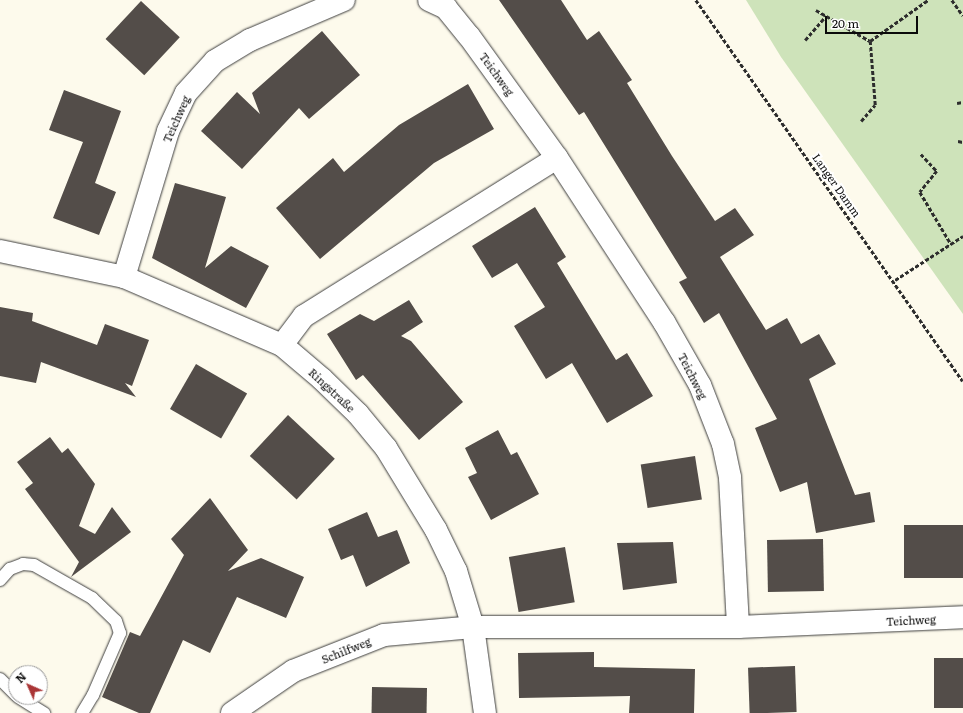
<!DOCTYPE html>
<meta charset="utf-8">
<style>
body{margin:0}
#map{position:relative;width:963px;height:713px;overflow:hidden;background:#fdfaec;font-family:Literata,serif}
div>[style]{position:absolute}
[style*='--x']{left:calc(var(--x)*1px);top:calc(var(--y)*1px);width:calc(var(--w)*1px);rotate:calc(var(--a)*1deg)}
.green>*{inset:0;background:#cee3ba}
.building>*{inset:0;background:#534d49;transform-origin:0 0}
.path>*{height:2.5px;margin-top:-1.25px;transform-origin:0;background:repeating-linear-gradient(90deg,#2d2d2d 0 4px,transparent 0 6px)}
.roads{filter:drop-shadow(0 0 1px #3e3e3e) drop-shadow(0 0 1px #3e3e3e)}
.lane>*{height:12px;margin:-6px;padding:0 6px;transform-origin:6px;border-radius:6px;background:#fff}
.street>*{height:22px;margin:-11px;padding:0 11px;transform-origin:11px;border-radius:11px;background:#fff}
span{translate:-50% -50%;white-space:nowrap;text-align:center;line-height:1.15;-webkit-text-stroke:4px #fff;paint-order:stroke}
.street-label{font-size:11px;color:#0b0b0b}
.north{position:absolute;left:8px;top:665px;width:40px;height:40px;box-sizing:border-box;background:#fff;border:1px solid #9d9d9d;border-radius:50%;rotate:315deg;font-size:11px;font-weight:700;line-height:16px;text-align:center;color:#0b0b0b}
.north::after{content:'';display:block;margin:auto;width:14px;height:18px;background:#aa3536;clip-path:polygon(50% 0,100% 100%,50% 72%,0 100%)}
.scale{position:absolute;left:825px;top:16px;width:93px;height:18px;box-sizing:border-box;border:2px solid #0b0b0b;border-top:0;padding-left:5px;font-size:12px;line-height:14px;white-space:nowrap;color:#0b0b0b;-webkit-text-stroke:3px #fff;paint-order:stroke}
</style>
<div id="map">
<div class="green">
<i style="clip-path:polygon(746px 0,963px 0,963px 314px,781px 57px)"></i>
</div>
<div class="building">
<i style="clip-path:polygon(499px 0,561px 0,587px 40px,599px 31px,632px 80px,627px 83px,672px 156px,715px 221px,735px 208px,754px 235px,720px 257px,766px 330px,787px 318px,801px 344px,819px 334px,836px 364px,809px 379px,855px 495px,870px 492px,875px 522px,816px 533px,807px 482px,780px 492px,755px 428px,777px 419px,719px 313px,704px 323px,679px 282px,687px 278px,584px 112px,579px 115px)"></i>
<i style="left:141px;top:1px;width:53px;height:52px;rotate:43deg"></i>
<i style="clip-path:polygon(322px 31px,360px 75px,309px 119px,299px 108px,242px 169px,201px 131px,237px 92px,260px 114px,252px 93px)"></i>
<i style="clip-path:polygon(468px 84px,494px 129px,434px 163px,320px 259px,276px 208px,333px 158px,344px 172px,399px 125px)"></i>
<i style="clip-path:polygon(64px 90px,121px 111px,95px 183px,116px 192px,99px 235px,53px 218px,83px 142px,49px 130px)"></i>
<i style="clip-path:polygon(175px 183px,226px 197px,205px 268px,231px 246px,269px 266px,246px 308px,152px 258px)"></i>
<i style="clip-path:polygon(535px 207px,566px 257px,557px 263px,616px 360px,627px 353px,653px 396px,607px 423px,572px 363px,546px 379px,514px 326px,545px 307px,517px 263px,492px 278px,472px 246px)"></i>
<i style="clip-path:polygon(409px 300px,423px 322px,401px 336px,411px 341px,463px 402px,419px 440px,363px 375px,356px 380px,327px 334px,360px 314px,374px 321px)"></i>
<i style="clip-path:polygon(0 307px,33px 313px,32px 321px,97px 345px,105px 324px,149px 340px,132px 386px,125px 383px,136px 397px,41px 362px,36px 383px,0 376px)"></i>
<i style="left:196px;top:364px;width:59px;height:52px;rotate:30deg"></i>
<i style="left:288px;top:415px;width:64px;height:56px;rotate:43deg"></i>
<i style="clip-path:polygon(498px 430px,511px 455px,517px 452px,539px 494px,491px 520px,468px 477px,477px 473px,465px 448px)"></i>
<i style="clip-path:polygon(50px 437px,62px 453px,68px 448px,95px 484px,79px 526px,95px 534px,112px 507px,131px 532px,71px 577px,79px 562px,25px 489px,33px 483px,17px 462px)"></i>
<i style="left:695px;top:456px;width:44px;height:55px;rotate:81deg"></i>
<i style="clip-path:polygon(210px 498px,248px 550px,228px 571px,261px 558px,304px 577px,286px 618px,237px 597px,210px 653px,183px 640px,150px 713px,139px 713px,102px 697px,130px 632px,140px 636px,184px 555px,171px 539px)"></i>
<i style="clip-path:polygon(367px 512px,378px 537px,397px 530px,410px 563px,366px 587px,353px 555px,341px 560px,328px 529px)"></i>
<i style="left:904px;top:525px;width:59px;height:53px"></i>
<i style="left:823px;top:539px;width:52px;height:56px;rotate:89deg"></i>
<i style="clip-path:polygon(673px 542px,677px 583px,623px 590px,617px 543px)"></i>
<i style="left:565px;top:547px;width:56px;height:57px;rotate:80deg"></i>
<i style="clip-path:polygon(594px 652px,594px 667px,695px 669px,694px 713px,629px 713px,630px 696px,519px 698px,518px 653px)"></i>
<i style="left:934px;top:658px;width:29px;height:50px"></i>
<i style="left:795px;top:666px;width:46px;height:47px;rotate:88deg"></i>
<i style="left:372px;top:687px;width:55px;height:26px;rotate:1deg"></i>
</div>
<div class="path">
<i style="--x:696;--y:0;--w:465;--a:55"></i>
<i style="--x:952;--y:0;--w:19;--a:55"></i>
<i style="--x:816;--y:10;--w:62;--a:29.9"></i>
<i style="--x:805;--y:40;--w:32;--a:-49"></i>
<i style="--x:870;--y:41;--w:71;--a:-35.3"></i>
<i style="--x:957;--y:103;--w:6;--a:-9"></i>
<i style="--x:861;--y:121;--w:21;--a:-49"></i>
<i style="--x:875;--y:105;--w:64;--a:-94.5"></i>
<i style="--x:958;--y:141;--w:5;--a:11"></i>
<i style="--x:921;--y:154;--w:23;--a:47"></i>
<i style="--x:937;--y:171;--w:27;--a:129"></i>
<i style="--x:920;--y:192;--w:61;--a:59.2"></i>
<i style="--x:895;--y:280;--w:81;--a:-32.9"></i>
</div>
<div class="roads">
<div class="lane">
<i style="--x:0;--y:580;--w:15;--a:-48"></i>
<i style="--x:10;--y:569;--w:14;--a:-21"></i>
<i style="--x:23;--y:564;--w:11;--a:5"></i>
<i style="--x:34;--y:565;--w:67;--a:29.6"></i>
<i style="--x:92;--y:598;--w:33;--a:44"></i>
<i style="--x:116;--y:621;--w:13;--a:72"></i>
<i style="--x:120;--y:633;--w:68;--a:113.5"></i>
<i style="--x:93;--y:695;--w:21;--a:121"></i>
<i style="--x:0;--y:679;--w:23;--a:45"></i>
<i style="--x:18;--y:697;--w:31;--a:32"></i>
</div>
<div class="street">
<i style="--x:429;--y:0;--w:19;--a:25"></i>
<i style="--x:446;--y:8;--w:36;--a:51"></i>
<i style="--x:469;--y:36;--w:150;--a:54.2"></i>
<i style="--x:557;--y:158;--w:196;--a:56.9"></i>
<i style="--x:664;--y:322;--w:73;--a:60.3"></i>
<i style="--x:700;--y:385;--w:63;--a:68.7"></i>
<i style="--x:723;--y:444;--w:35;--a:78"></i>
<i style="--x:730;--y:478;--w:149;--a:86.9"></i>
<i style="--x:0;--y:251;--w:127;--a:11.8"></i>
<i style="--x:124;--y:277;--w:172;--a:23.3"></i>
<i style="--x:282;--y:345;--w:52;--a:40.4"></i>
<i style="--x:322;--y:379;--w:50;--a:44.2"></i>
<i style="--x:358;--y:414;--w:44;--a:50.5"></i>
<i style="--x:386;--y:448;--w:96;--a:58.6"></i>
<i style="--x:436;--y:530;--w:46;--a:64"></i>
<i style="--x:456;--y:571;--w:59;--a:73.1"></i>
<i style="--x:473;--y:627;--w:87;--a:82.1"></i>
<i style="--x:124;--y:277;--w:152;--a:-73.2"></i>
<i style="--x:168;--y:131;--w:42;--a:-64.7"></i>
<i style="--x:186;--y:93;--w:43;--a:-47.8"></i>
<i style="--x:215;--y:61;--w:41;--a:-31"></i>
<i style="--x:250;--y:40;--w:102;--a:-23.1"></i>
<i style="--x:282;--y:345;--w:36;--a:-53"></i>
<i style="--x:304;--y:316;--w:298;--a:-32"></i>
<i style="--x:232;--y:713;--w:74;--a:-34.5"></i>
<i style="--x:293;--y:671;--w:98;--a:-21.6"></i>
<i style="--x:384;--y:635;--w:89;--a:-5.1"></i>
<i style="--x:473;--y:627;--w:265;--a:0"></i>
<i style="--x:738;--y:627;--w:225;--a:-2.5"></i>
</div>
</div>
<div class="street-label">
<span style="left:497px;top:74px;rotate:54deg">Teichweg</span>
<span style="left:176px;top:119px;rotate:-66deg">Teichweg</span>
<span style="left:837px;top:185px;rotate:55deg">Langer Damm</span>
<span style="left:693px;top:376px;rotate:63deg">Teichweg</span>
<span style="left:332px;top:390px;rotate:43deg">Ringstraße</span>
<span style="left:911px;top:620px;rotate:-3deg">Teichweg</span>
<span style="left:346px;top:650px;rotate:-22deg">Schilfweg</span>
</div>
<div class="north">N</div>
<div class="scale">20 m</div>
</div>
